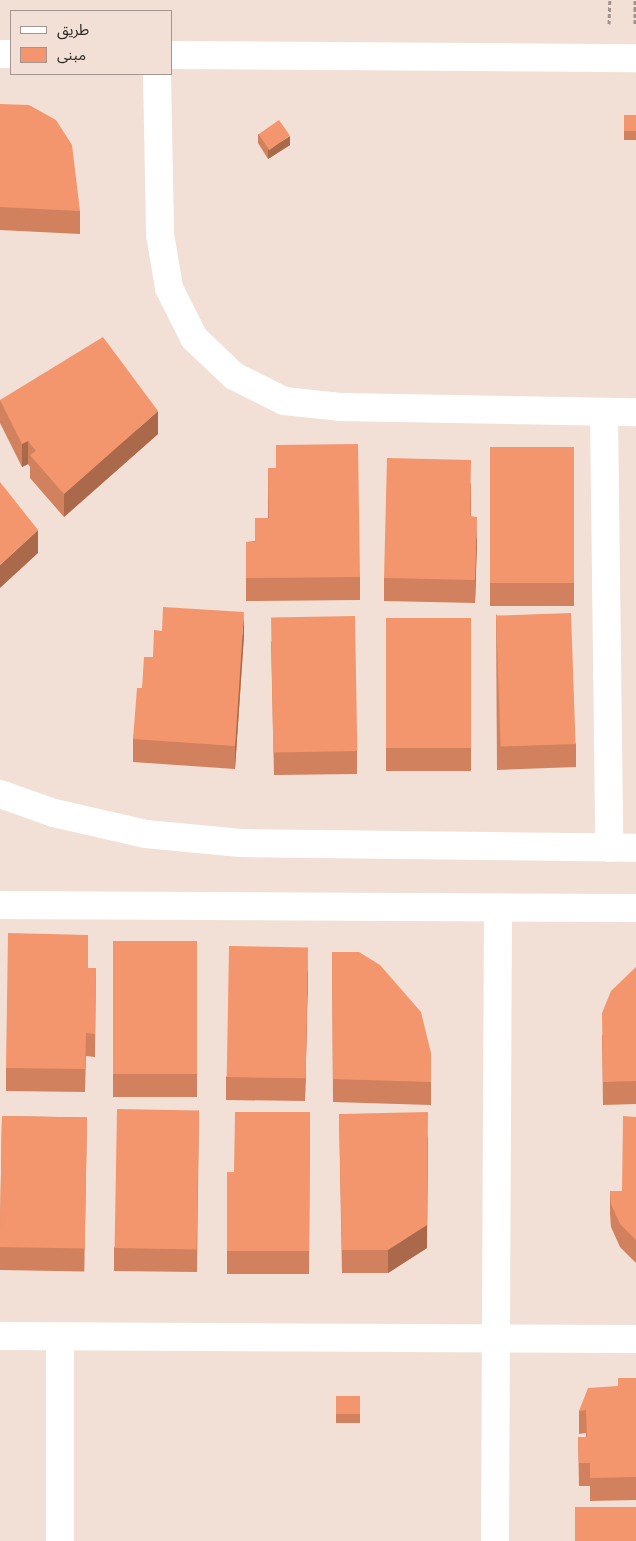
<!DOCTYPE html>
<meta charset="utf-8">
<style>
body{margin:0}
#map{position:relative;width:636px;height:1541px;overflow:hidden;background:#f2e0d6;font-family:"Public Sans","Noto Sans Arabic",sans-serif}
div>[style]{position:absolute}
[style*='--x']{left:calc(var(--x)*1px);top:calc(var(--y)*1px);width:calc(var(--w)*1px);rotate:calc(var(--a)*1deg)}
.path>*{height:3px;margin-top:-1.5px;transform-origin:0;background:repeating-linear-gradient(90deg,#a0938c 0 4px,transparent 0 6.5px)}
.minor>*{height:28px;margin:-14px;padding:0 14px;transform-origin:14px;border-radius:14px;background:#fff}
.wall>*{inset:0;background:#d2815e;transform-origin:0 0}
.shaded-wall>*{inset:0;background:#ab694c}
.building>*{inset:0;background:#f4966d;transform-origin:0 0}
span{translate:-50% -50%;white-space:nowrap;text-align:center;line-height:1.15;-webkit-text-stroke:4px #f2e0d6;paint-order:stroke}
.legend{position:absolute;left:10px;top:10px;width:162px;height:65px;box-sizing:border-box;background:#f2e0d6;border:1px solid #a4968f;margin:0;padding:6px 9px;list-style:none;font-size:15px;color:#2e2724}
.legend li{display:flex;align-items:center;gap:10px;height:25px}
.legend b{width:25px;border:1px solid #a4968f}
</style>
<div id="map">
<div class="path">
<i style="--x:609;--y:24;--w:24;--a:-88"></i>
<i style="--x:635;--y:24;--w:24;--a:-90"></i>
</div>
<div class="minor">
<i style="--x:0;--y:54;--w:11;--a:0"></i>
<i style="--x:171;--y:55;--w:465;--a:0.4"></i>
<i style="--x:157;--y:74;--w:160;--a:88.9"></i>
<i style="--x:160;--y:234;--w:55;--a:80.5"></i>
<i style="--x:169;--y:288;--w:56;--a:63.4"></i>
<i style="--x:194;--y:338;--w:55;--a:43.5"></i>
<i style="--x:234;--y:376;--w:56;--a:26.6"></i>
<i style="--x:284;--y:401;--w:56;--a:6.1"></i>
<i style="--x:340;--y:407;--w:296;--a:1"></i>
<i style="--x:604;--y:412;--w:436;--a:89.3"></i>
<i style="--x:0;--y:794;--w:57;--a:19.4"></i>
<i style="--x:54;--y:813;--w:94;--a:12.9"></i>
<i style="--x:146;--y:834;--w:95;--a:5.4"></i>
<i style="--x:241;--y:843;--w:395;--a:0.7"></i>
<i style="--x:0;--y:905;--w:636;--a:0.27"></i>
<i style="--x:0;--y:1336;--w:636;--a:0.27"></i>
<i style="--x:60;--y:1337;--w:204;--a:90"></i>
<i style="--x:495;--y:1541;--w:633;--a:-89.73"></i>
</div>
<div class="wall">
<i style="clip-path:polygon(0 104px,80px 211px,80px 234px,0 230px)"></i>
<i style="left:624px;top:115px;width:12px;height:25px"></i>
<i style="clip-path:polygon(258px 134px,290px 145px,268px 159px,258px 143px)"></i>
<i style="clip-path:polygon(0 400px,158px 434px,64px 517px,30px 478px,30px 467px,28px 464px,22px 467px,0 423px)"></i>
<i style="left:490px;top:447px;width:84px;height:159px"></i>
<i style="clip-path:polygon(268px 468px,360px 577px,360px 600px,246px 601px,246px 542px,255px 541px,255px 518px,268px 518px)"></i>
<i style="clip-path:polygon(471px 483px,471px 516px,477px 540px,475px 603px,384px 601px,384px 578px)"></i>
<i style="clip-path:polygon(496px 614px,576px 744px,576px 767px,497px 770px)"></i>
<i style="left:386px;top:618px;width:85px;height:153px"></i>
<i style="clip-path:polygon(244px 635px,235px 769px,133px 762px,133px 739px,142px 688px,153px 657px)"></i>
<i style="clip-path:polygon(271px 641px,357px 751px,357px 774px,274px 775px)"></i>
<i style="left:113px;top:941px;width:84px;height:156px"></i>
<i style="clip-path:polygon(332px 952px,431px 1053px,431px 1105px,333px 1102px)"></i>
<i style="clip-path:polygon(636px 967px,636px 1104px,603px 1105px,602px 1036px)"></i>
<i style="clip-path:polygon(88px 968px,96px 968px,95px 1057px,86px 1056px,85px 1092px,6px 1091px,6px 1068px)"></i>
<i style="clip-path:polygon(308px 971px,305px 1101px,226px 1100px,226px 1077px)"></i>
<i style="clip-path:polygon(199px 1110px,197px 1272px,114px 1271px,114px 1248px)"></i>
<i style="clip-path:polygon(310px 1112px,309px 1274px,227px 1274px,227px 1172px,234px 1172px)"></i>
<i style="clip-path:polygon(339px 1114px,427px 1248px,388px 1273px,342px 1273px)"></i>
<i style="left:2px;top:1116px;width:85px;height:154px;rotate:1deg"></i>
<i style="clip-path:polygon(636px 1117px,636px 1263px,620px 1247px,611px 1227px,610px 1214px,610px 1191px,622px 1191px)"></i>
<i style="clip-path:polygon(636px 1378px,636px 1500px,590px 1501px,590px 1486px,579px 1486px,578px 1437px,586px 1437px,586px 1433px,579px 1434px,579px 1411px,618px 1386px)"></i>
<i style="left:336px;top:1396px;width:24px;height:27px"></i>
</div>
<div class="shaded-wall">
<i style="clip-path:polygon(290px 136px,290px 145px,268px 159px,268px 150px)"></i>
<i style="clip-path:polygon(158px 411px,158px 434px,64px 517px,64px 494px)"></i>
<i style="clip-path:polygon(28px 441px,28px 464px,22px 467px,22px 444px)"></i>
<i style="clip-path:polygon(477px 517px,477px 540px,475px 603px,475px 580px)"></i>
<i style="clip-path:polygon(38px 530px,38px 553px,0 588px,0 565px)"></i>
<i style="clip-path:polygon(244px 612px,244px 635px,235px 769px,235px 746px)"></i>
<i style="clip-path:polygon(308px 948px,308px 971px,305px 1101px,305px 1078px)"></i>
<i style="clip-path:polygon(428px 1135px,427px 1248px,388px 1273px,388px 1250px)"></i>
</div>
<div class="building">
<i style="clip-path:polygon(0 104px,29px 105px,56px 120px,72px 145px,80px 211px,0 207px)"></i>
<i style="left:624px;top:115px;width:12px;height:16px"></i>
<i style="left:279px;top:120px;width:19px;height:25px;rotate:55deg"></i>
<i style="clip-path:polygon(103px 337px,158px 411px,64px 494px,30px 455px,36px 451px,28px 441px,22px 444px,0 400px)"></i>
<i style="clip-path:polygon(358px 444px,360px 577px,246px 578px,246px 542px,255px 542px,255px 518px,269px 518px,268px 468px,276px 468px,276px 445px)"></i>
<i style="left:490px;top:447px;width:84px;height:136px"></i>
<i style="clip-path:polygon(387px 458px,471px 460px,470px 516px,477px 517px,475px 580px,384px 578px)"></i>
<i style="clip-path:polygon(0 482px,38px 530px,0 565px)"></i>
<i style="clip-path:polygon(163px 607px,244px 612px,235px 746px,133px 739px,137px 688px,142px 688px,144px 657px,153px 657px,154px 630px,162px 631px)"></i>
<i style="left:571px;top:613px;width:131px;height:75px;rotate:88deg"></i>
<i style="left:355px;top:616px;width:135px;height:84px;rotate:89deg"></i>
<i style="left:386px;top:618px;width:85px;height:130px"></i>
<i style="clip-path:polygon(8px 933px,88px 935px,88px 968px,96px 968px,95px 1034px,86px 1033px,85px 1069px,6px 1068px)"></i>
<i style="left:113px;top:941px;width:84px;height:133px"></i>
<i style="left:229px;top:946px;width:79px;height:131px;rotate:1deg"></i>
<i style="clip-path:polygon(332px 952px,359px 952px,380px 965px,421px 1012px,431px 1053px,431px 1082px,333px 1079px)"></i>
<i style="clip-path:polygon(636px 967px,636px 1081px,603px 1082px,602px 1013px,611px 991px)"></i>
<i style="left:117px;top:1109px;width:82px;height:139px;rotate:1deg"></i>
<i style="clip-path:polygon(235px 1112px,310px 1112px,309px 1251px,227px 1251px,227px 1172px,234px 1172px)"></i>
<i style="clip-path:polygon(428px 1112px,427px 1225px,388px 1250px,342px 1250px,339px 1114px)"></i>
<i style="left:2px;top:1116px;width:85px;height:131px;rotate:1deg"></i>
<i style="clip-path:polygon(623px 1116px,636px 1117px,636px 1240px,620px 1224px,611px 1204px,610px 1191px,622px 1191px)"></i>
<i style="clip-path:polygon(618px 1378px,636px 1378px,636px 1477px,590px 1478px,590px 1463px,579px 1463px,578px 1437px,587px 1437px,586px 1410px,579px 1411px,588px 1388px,618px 1386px)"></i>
<i style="left:336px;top:1396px;width:24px;height:18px"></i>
<i style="left:575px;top:1507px;width:61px;height:34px"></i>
</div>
<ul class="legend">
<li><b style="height:6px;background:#fff"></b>طريق</li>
<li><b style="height:14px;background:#f4966d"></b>مبنى</li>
</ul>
</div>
